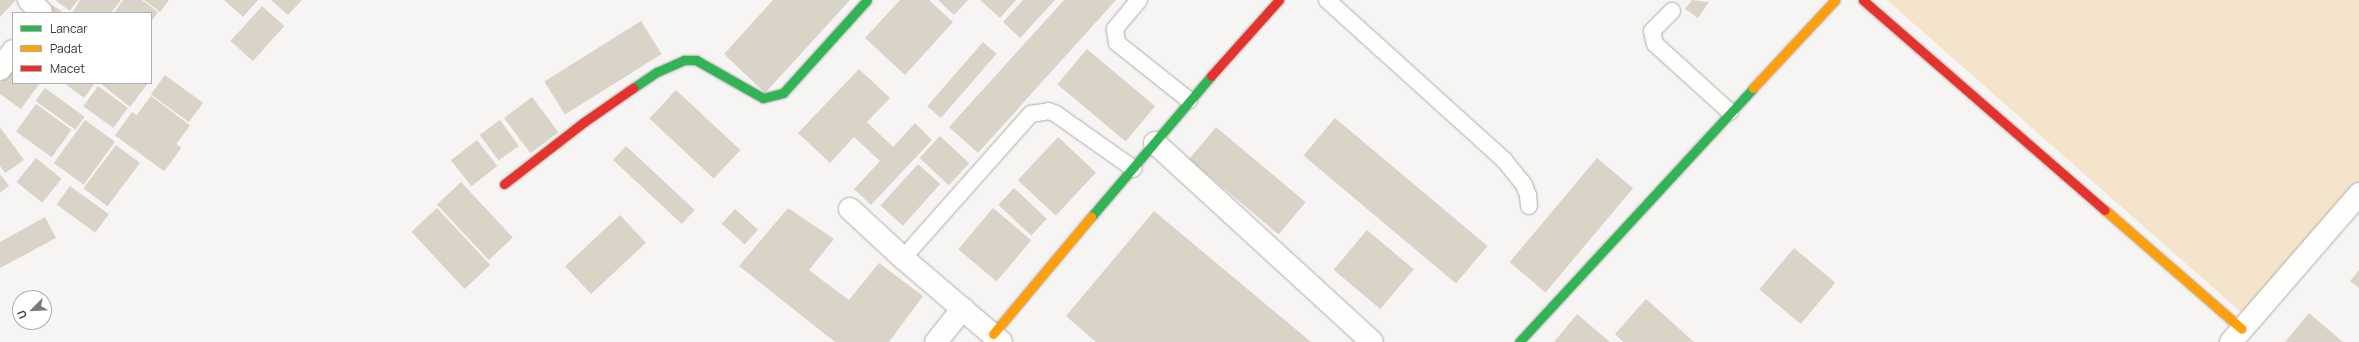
<!DOCTYPE html>
<style>
body{margin:0}
#map{position:relative;width:2359px;height:342px;overflow:hidden;background:#f7f5f3;font-family:Manrope,sans-serif}
div>[style]{position:absolute}
[style*='--x']{left:calc(var(--x)*1px);top:calc(var(--y)*1px);width:calc(var(--w)*1px);rotate:calc(var(--a)*1deg)}
.green>*{inset:0;background:#f4e4cc}
.building>*{inset:0;background:#dad3c8;transform-origin:0 0}
.roads{filter:drop-shadow(0 0 1px #aeacaa) drop-shadow(0 0 1px #aeacaa)}
.lane>*{height:16px;margin:-8px;padding:0 8px;transform-origin:8px;border-radius:8px;background:#fefefd}
.street>*{height:22px;margin:-11px;padding:0 11px;transform-origin:11px;border-radius:11px;background:#fefefd}
.fast>*{height:9px;margin:-4.5px;padding:0 4.5px;transform-origin:4.5px;border-radius:4.5px;background:#30b455}
.slow>*{height:9px;margin:-4.5px;padding:0 4.5px;transform-origin:4.5px;border-radius:4.5px;background:#ff9f0a}
.jam>*{height:9px;margin:-4.5px;padding:0 4.5px;transform-origin:4.5px;border-radius:4.5px;background:#e5322d}
span{translate:-50% -50%;white-space:nowrap;text-align:center;line-height:1.15;-webkit-text-stroke:3.5px #fff;paint-order:stroke}
.legend{position:absolute;left:12px;top:12px;width:140px;height:72px;box-sizing:border-box;background:#fff;border:1px solid #b0afaf;margin:0;padding:5px 7px;list-style:none;font-size:12px;color:#3a3836}
.legend li{display:flex;align-items:center;gap:8px;height:20px}
.legend b{width:20px;border:1px solid #b0afaf}
.north{position:absolute;left:12px;top:290px;width:40px;height:40px;box-sizing:border-box;background:#fff;border:1px solid #b0afaf;border-radius:50%;rotate:246deg;font-size:11px;font-weight:700;line-height:16px;text-align:center;color:#3a3836}
.north::after{content:'';display:block;margin:auto;width:14px;height:18px;background:#7c7a78;clip-path:polygon(50% 0,100% 100%,50% 72%,0 100%)}
</style>
<div id="map">
<div class="green">
<i style="clip-path:polygon(1887px 0,2359px 0,2359px 182px,2243px 314px)"></i>
</div>
<div class="building">
<i style="clip-path:polygon(0 0,16px 0,0 17px)"></i>
<i style="clip-path:polygon(55px 0,78px 0,70px 11px)"></i>
<i style="clip-path:polygon(80px 0,121px 0,111px 13px,72px 13px)"></i>
<i style="clip-path:polygon(123px 0,142px 0,158px 12px,151px 22px,151px 13px,114px 13px)"></i>
<i style="clip-path:polygon(144px 0,169px 0,160px 12px)"></i>
<i style="clip-path:polygon(224px 0,258px 0,243px 17px)"></i>
<i style="clip-path:polygon(271px 0,302px 0,288px 15px)"></i>
<i style="clip-path:polygon(773px 0,850px 0,765px 93px,724px 54px)"></i>
<i style="clip-path:polygon(900px 0,929px 0,953px 22px,905px 75px,865px 38px)"></i>
<i style="clip-path:polygon(938px 0,968px 0,954px 15px)"></i>
<i style="clip-path:polygon(980px 0,1016px 0,1000px 18px)"></i>
<i style="clip-path:polygon(1023px 0,1055px 0,1020px 38px,1003px 22px)"></i>
<i style="clip-path:polygon(1064px 0,1116px 0,978px 153px,949px 127px)"></i>
<i style="clip-path:polygon(1692px 0,1709px 2px,1698px 18px,1685px 9px)"></i>
<i style="clip-path:polygon(52px 5px,64px 13px,46px 13px)"></i>
<i style="left:262px;top:6px;width:30px;height:47px;rotate:42deg"></i>
<i style="left:641px;top:21px;width:39px;height:114px;rotate:58deg"></i>
<i style="left:983px;top:42px;width:18px;height:85px;rotate:41deg"></i>
<i style="left:1087px;top:49px;width:89px;height:46px;rotate:40deg"></i>
<i style="clip-path:polygon(13px 65px,13px 83px,40px 83px,21px 109px,0 94px,0 83px)"></i>
<i style="clip-path:polygon(859px 69px,890px 98px,867px 122px,893px 147px,915px 123px,932px 140px,871px 205px,854px 189px,880px 161px,854px 137px,830px 163px,798px 133px)"></i>
<i style="left:165px;top:75px;width:47px;height:24px;rotate:36deg"></i>
<i style="clip-path:polygon(64px 83px,95px 83px,84px 98px)"></i>
<i style="clip-path:polygon(100px 83px,148px 83px,130px 107px)"></i>
<i style="left:98px;top:86px;width:37px;height:25px;rotate:36deg"></i>
<i style="left:45px;top:88px;width:49px;height:16px;rotate:36deg"></i>
<i style="left:676px;top:90px;width:88px;height:39px;rotate:43deg"></i>
<i style="left:151px;top:96px;width:49px;height:24px;rotate:37deg"></i>
<i style="left:532px;top:97px;width:44px;height:35px;rotate:53deg"></i>
<i style="left:36px;top:104px;width:44px;height:34px;rotate:36deg"></i>
<i style="left:132px;top:112px;width:61px;height:29px;rotate:36deg"></i>
<i style="left:1335px;top:118px;width:199px;height:49px;rotate:40deg"></i>
<i style="left:85px;top:120px;width:37px;height:53px;rotate:36deg"></i>
<i style="left:500px;top:120px;width:32px;height:25px;rotate:54deg"></i>
<i style="clip-path:polygon(0 127px,24px 160px,5px 173px,0 166px)"></i>
<i style="left:1216px;top:127px;width:117px;height:42px;rotate:40deg"></i>
<i style="left:940px;top:136px;width:40px;height:30px;rotate:43deg"></i>
<i style="left:1058px;top:137px;width:52px;height:59px;rotate:43deg"></i>
<i style="left:477px;top:140px;width:33px;height:33px;rotate:52deg"></i>
<i style="left:116px;top:145px;width:30px;height:54px;rotate:37deg"></i>
<i style="left:626px;top:146px;width:94px;height:19px;rotate:43deg"></i>
<i style="left:36px;top:158px;width:33px;height:31px;rotate:39deg"></i>
<i style="left:1597px;top:158px;width:47px;height:136px;rotate:40deg"></i>
<i style="left:918px;top:164px;width:30px;height:56px;rotate:42deg"></i>
<i style="clip-path:polygon(0 174px,9px 186px,0 193px)"></i>
<i style="left:461px;top:182px;width:76px;height:33px;rotate:47deg"></i>
<i style="left:70px;top:186px;width:48px;height:23px;rotate:36deg"></i>
<i style="left:1014px;top:188px;width:45px;height:23px;rotate:43deg"></i>
<i style="left:437px;top:208px;width:78px;height:35px;rotate:47deg"></i>
<i style="clip-path:polygon(788px 208px,834px 239px,809px 270px,849px 300px,879px 263px,923px 296px,889px 342px,835px 342px,739px 266px)"></i>
<i style="left:993px;top:208px;width:50px;height:54px;rotate:40deg"></i>
<i style="left:735px;top:209px;width:31px;height:20px;rotate:42deg"></i>
<i style="clip-path:polygon(1154px 211px,1311px 342px,1096px 342px,1066px 316px)"></i>
<i style="left:620px;top:215px;width:38px;height:75px;rotate:47deg"></i>
<i style="clip-path:polygon(45px 217px,56px 238px,0 268px,0 242px)"></i>
<i style="left:1367px;top:230px;width:61px;height:52px;rotate:40deg"></i>
<i style="left:1794px;top:248px;width:54px;height:54px;rotate:40deg"></i>
<i style="clip-path:polygon(2359px 270px,2359px 288px,2350px 281px)"></i>
<i style="clip-path:polygon(1646px 299px,1694px 342px,1623px 342px,1615px 334px)"></i>
<i style="clip-path:polygon(2309px 313px,2343px 342px,2285px 342px)"></i>
<i style="clip-path:polygon(1577px 314px,1610px 342px,1554px 342px)"></i>
</div>
<div class="roads">
<div class="lane">
<i style="--x:1139;--y:0;--w:38;--a:130"></i>
<i style="--x:1115;--y:29;--w:14;--a:82"></i>
<i style="--x:1117;--y:43;--w:92;--a:38.4"></i>
<i style="--x:1327;--y:0;--w:239;--a:42.1"></i>
<i style="--x:1504;--y:160;--w:32;--a:51"></i>
<i style="--x:1524;--y:185;--w:11;--a:68"></i>
<i style="--x:1528;--y:195;--w:11;--a:85"></i>
<i style="--x:1672;--y:11;--w:28;--a:135"></i>
<i style="--x:1652;--y:31;--w:13;--a:77"></i>
<i style="--x:1655;--y:44;--w:101;--a:42.2"></i>
<i style="--x:903;--y:258;--w:193;--a:-48.4"></i>
<i style="--x:1031;--y:114;--w:18;--a:-9"></i>
<i style="--x:1049;--y:111;--w:8;--a:23"></i>
<i style="--x:1056;--y:114;--w:95;--a:35.2"></i>
</div>
<div class="street">
<i style="--x:29;--y:0;--w:17;--a:45"></i>
<i style="--x:0;--y:69;--w:22;--a:-54"></i>
<i style="--x:1155;--y:143;--w:294;--a:42.5"></i>
<i style="--x:850;--y:209;--w:72;--a:42.8"></i>
<i style="--x:903;--y:258;--w:129;--a:40.6"></i>
<i style="--x:936;--y:342;--w:43;--a:-51.5"></i>
<i style="--x:2231;--y:342;--w:196;--a:-49.1"></i>
</div>
<div class="fast">
<i style="--x:633;--y:88;--w:29;--a:-34"></i>
<i style="--x:657;--y:72;--w:30;--a:-24"></i>
<i style="--x:684;--y:60;--w:12;--a:0"></i>
<i style="--x:696;--y:60;--w:77;--a:29.6"></i>
<i style="--x:763;--y:98;--w:21;--a:-14"></i>
<i style="--x:783;--y:93;--w:125;--a:-47.9"></i>
<i style="--x:1091;--y:217;--w:185;--a:-49.6"></i>
<i style="--x:1519;--y:342;--w:345;--a:-47.3"></i>
</div>
<div class="slow">
<i style="--x:1753;--y:88;--w:120;--a:-47"></i>
<i style="--x:2105;--y:210;--w:181;--a:41"></i>
<i style="--x:993;--y:334;--w:153;--a:-50.1"></i>
</div>
<div class="jam">
<i style="--x:1863;--y:0;--w:320;--a:41"></i>
<i style="--x:1211;--y:76;--w:102;--a:-48.2"></i>
<i style="--x:504;--y:184;--w:101;--a:-37.8"></i>
<i style="--x:584;--y:122;--w:60;--a:-34.8"></i>
</div>
</div>
<ul class="legend">
<li><b style="height:5px;background:#30b455"></b>Lancar</li>
<li><b style="height:5px;background:#ff9f0a"></b>Padat</li>
<li><b style="height:5px;background:#e5322d"></b>Macet</li>
</ul>
<div class="north">U</div>
</div>
